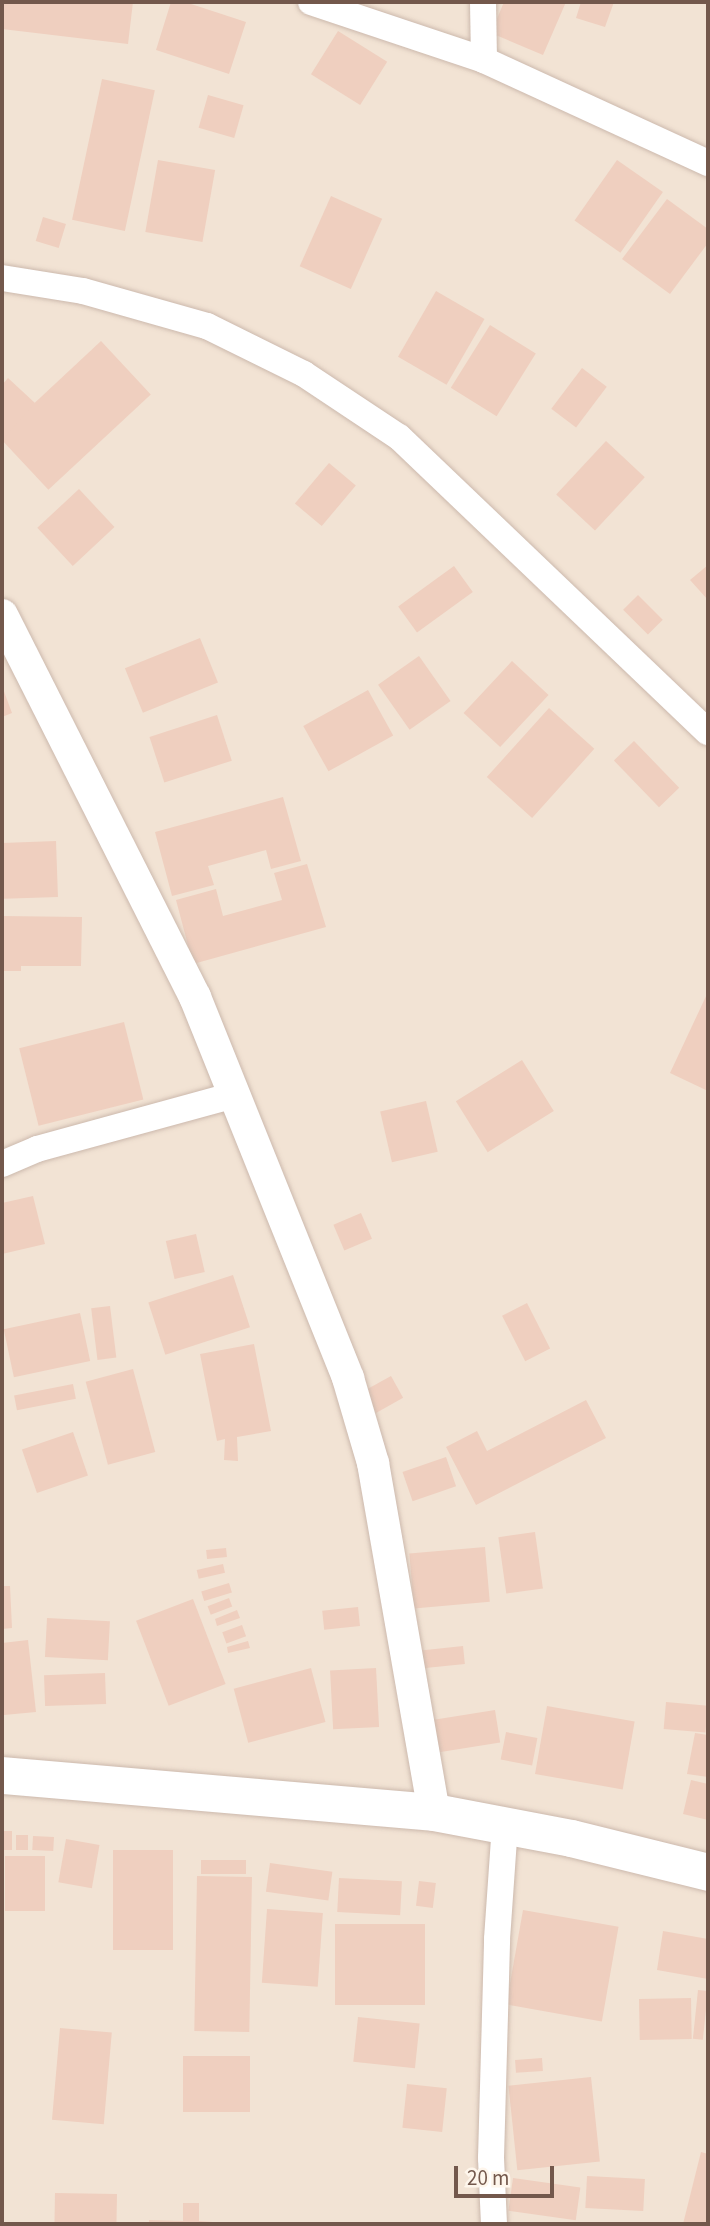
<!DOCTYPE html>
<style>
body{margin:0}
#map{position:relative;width:710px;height:2226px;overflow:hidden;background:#fbf2e6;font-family:"Source Sans 3",sans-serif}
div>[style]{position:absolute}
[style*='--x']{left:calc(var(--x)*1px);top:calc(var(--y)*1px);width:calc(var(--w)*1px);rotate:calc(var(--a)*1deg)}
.residential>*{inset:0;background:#f2e3d4;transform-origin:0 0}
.building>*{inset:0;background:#efcfbf;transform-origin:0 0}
.roads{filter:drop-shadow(0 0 2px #ccb9ad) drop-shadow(0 0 2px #ccb9ad)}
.minor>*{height:26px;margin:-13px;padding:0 13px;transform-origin:13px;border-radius:13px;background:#fff}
.tertiary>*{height:32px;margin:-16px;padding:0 16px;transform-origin:16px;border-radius:16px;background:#fff}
.secondary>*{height:37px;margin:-18.5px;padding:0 18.5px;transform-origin:18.5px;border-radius:18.5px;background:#fff}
span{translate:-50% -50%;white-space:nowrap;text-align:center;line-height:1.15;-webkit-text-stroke:5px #fef6ec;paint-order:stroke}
.frame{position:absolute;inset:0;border:4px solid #73584c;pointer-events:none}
.scale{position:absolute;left:454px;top:2166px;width:100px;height:32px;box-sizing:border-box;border:4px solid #73584c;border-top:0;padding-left:9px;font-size:21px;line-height:24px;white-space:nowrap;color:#73584c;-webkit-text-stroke:5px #fef6ec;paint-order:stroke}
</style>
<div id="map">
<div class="residential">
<i style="left:2px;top:2px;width:706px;height:2222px"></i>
</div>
<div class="building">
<i style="clip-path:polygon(2px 2px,133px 2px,128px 44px,2px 29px)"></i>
<i style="clip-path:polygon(171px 2px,185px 2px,246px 22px,229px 74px,156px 50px)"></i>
<i style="clip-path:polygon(504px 2px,566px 2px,543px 55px,491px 33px)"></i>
<i style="clip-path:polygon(581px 2px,614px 2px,605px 27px,576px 18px)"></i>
<i style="left:338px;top:31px;width:58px;height:51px;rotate:32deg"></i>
<i style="left:102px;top:79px;width:54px;height:144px;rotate:12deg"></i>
<i style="left:208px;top:95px;width:37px;height:34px;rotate:16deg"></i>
<i style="left:158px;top:160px;width:58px;height:73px;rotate:10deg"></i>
<i style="left:617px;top:160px;width:56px;height:74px;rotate:35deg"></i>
<i style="left:331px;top:196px;width:56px;height:77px;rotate:24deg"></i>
<i style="clip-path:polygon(667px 199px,708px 229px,708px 243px,670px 294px,622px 259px)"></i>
<i style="left:43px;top:217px;width:24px;height:25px;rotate:17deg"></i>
<i style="left:436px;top:291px;width:56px;height:76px;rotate:30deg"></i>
<i style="left:490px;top:325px;width:54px;height:74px;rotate:32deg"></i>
<i style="left:101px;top:341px;width:73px;height:140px;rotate:47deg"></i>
<i style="left:582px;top:368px;width:31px;height:51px;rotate:37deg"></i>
<i style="clip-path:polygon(8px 378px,35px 403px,2px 440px,2px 385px)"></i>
<i style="left:606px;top:441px;width:53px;height:73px;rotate:43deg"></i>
<i style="left:329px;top:463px;width:35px;height:53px;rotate:40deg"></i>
<i style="left:79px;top:489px;width:52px;height:57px;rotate:47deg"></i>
<i style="clip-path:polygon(708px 565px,708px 600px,690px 580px)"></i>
<i style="left:454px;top:566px;width:32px;height:69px;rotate:54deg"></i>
<i style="left:638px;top:595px;width:35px;height:21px;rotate:45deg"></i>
<i style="left:200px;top:638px;width:48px;height:81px;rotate:68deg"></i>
<i style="left:419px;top:656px;width:55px;height:50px;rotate:55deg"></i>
<i style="left:512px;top:661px;width:50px;height:71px;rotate:43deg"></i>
<i style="clip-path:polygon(2px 686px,12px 713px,2px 717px)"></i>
<i style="left:368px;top:690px;width:52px;height:74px;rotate:61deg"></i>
<i style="left:549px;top:708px;width:61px;height:93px;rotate:42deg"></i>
<i style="left:217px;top:715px;width:48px;height:71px;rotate:72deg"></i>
<i style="left:634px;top:741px;width:65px;height:28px;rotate:46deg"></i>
<i style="clip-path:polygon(283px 797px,301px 861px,271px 869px,266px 850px,208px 866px,214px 885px,172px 896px,155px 832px)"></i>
<i style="left:56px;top:841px;width:56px;height:54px;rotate:88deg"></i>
<i style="clip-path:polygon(307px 864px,326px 927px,193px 964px,176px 900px,216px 889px,223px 916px,282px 900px,274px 873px)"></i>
<i style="clip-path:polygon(2px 916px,82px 917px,81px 966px,21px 966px,21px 971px,2px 971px)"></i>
<i style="clip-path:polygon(708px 992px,708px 1091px,670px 1073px)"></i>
<i style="left:124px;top:1022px;width:80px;height:108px;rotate:76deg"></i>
<i style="left:522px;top:1060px;width:60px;height:78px;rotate:58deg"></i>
<i style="left:426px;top:1101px;width:52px;height:47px;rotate:77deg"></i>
<i style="clip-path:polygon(33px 1196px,45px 1244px,2px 1254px,2px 1203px)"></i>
<i style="left:361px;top:1213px;width:28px;height:30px;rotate:67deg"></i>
<i style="left:196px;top:1234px;width:39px;height:31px;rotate:77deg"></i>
<i style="left:233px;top:1275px;width:55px;height:89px;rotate:72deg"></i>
<i style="left:527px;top:1303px;width:51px;height:28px;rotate:63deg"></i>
<i style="left:110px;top:1306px;width:52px;height:19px;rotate:83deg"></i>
<i style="left:80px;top:1313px;width:49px;height:78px;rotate:78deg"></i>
<i style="clip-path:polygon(254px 1344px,271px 1431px,237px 1437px,238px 1461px,224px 1460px,225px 1439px,217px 1441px,200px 1354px)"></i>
<i style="left:133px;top:1369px;width:86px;height:49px;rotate:75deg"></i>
<i style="left:391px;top:1376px;width:25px;height:31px;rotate:61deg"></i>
<i style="left:73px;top:1384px;width:15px;height:60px;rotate:79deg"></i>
<i style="clip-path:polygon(586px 1400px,606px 1438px,476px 1505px,446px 1447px,477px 1431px,487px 1451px)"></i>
<i style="left:73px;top:1432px;width:46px;height:54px;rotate:71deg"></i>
<i style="left:446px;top:1457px;width:31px;height:46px;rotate:71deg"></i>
<i style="left:535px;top:1532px;width:57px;height:37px;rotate:82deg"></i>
<i style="left:485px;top:1547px;width:55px;height:76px;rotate:85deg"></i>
<i style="left:226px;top:1548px;width:9px;height:20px;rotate:84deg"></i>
<i style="left:223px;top:1564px;width:9px;height:27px;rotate:77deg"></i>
<i style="left:229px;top:1583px;width:10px;height:29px;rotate:73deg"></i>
<i style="clip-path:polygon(2px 1586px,10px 1586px,12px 1628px,2px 1629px)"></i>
<i style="left:229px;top:1598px;width:9px;height:23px;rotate:69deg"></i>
<i style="left:193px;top:1599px;width:91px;height:61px;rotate:69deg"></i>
<i style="left:358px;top:1607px;width:19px;height:36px;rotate:84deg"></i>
<i style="clip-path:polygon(237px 1610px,240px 1618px,217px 1626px,215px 1619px)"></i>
<i style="left:47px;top:1618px;width:63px;height:39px;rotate:3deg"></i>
<i style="left:242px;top:1625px;width:12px;height:21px;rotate:70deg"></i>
<i style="clip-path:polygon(28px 1640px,36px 1712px,4px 1715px,2px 1643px)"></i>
<i style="clip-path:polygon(248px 1641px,250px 1648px,228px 1653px,227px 1647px)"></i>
<i style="left:463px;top:1646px;width:18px;height:47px;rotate:84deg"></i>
<i style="left:311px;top:1668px;width:56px;height:80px;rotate:75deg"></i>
<i style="left:376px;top:1668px;width:59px;height:46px;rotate:87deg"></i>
<i style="left:105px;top:1673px;width:31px;height:61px;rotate:88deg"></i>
<i style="left:666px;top:1702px;width:42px;height:27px;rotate:5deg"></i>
<i style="left:547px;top:1706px;width:89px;height:69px;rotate:10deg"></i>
<i style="left:495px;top:1710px;width:33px;height:76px;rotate:81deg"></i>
<i style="left:506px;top:1732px;width:32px;height:28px;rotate:11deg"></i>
<i style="clip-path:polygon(695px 1733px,708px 1735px,708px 1777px,687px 1774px)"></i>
<i style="clip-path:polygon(691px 1780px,708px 1784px,708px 1820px,683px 1814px)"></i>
<i style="left:2px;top:1831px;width:10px;height:19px"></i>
<i style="left:16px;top:1835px;width:12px;height:15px"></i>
<i style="left:33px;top:1836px;width:21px;height:14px;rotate:3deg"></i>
<i style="left:66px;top:1839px;width:34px;height:44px;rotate:10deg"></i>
<i style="left:113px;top:1850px;width:60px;height:100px"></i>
<i style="left:5px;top:1856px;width:40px;height:55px"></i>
<i style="left:201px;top:1860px;width:45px;height:14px"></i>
<i style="left:270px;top:1863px;width:63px;height:29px;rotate:8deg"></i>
<i style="left:197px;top:1876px;width:55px;height:155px;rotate:1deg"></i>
<i style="left:339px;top:1878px;width:63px;height:34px;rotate:3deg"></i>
<i style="left:419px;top:1881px;width:17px;height:25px;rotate:7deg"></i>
<i style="left:267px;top:1909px;width:56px;height:74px;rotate:4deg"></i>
<i style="left:523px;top:1910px;width:97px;height:96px;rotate:10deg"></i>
<i style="left:335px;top:1924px;width:90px;height:81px"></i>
<i style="clip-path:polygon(663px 1931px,708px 1939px,708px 1979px,657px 1970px)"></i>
<i style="left:698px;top:1990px;width:10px;height:49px;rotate:6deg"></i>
<i style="left:691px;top:1998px;width:41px;height:52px;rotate:89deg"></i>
<i style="left:358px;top:2017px;width:62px;height:45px;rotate:6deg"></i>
<i style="left:60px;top:2028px;width:52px;height:92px;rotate:5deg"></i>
<i style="left:183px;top:2056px;width:67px;height:56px"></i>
<i style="left:542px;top:2058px;width:13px;height:27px;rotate:86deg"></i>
<i style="left:591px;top:2077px;width:85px;height:83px;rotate:84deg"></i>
<i style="left:407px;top:2084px;width:40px;height:44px;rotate:6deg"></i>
<i style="clip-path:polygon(701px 2152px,708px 2154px,708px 2224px,683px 2224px)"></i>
<i style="left:587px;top:2176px;width:58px;height:32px;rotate:3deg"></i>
<i style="left:513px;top:2178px;width:68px;height:33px;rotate:8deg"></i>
<i style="left:55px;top:2193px;width:62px;height:31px;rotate:1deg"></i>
<i style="clip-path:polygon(183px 2203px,199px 2203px,199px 2221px,241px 2224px,149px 2224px,149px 2220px,183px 2221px)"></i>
</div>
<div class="roads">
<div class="minor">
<i style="--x:311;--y:2;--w:182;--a:18.5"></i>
<i style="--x:484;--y:60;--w:247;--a:24.7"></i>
<i style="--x:483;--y:2;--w:58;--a:89"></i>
<i style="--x:2;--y:278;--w:82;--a:9.1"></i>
<i style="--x:83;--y:291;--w:129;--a:15.8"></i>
<i style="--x:207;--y:326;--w:108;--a:26.3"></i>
<i style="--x:304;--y:374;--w:114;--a:33.6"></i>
<i style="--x:399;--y:437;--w:427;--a:43.7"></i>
<i style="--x:2;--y:1164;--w:38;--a:-23"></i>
<i style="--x:37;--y:1149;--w:205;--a:-15.3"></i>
<i style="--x:494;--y:2224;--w:66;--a:-92.6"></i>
<i style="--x:491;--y:2158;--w:219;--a:-88.4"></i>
<i style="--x:497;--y:1939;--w:113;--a:-86"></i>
</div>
<div class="tertiary">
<i style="--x:2;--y:615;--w:428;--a:63.2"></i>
<i style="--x:195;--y:997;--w:411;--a:68.1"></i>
<i style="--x:348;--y:1378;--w:89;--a:73.6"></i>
<i style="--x:373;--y:1463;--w:354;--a:80.1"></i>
</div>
<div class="secondary">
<i style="--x:2;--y:1775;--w:434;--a:4.9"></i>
<i style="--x:434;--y:1812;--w:139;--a:10.7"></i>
<i style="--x:571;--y:1838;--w:141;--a:13.9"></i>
</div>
</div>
<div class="frame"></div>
<div class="scale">20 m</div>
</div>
